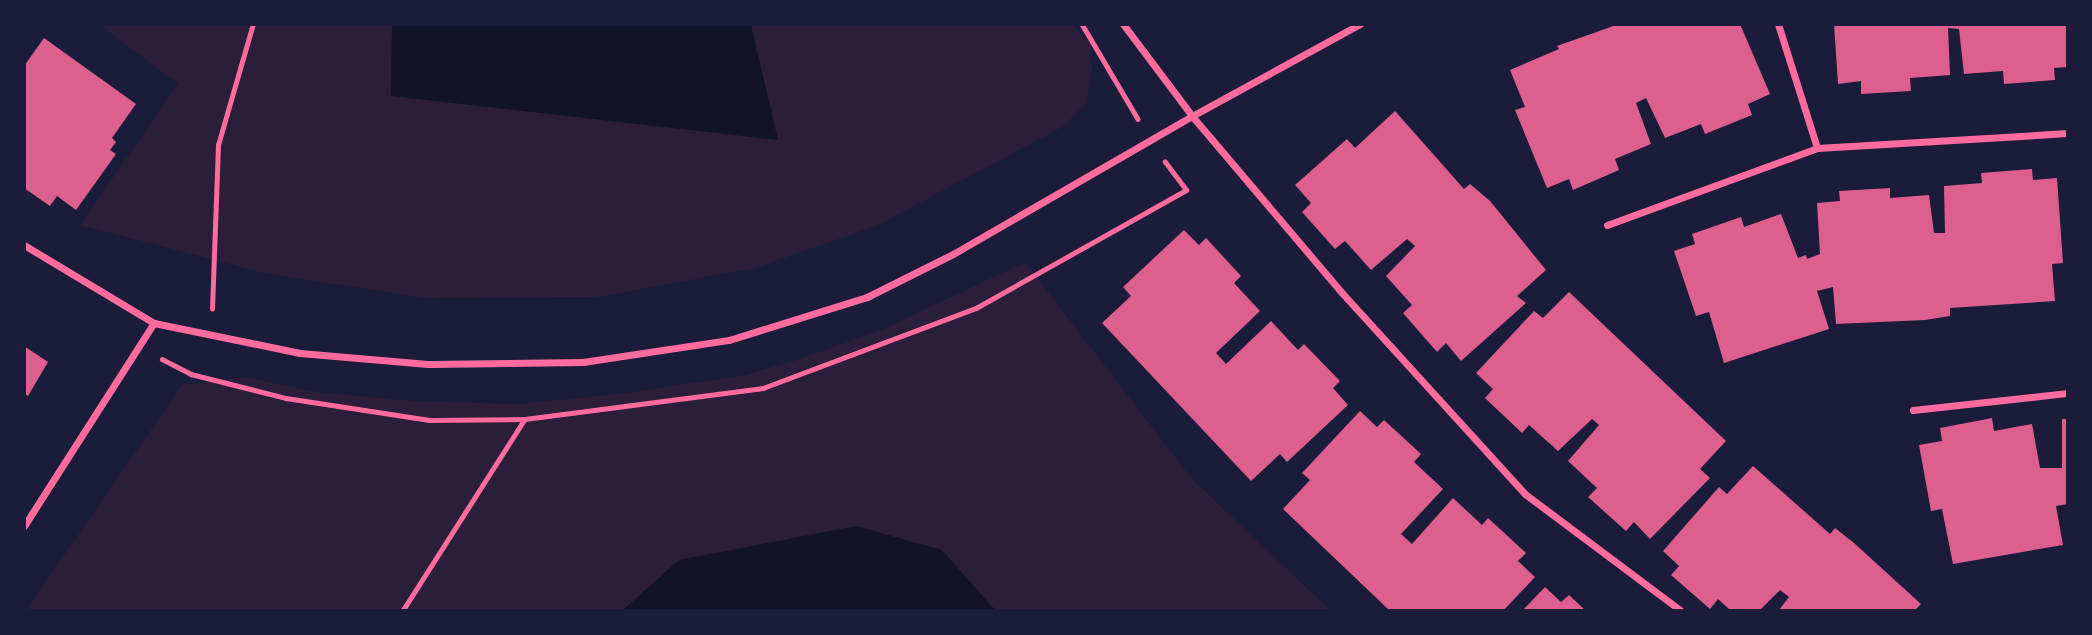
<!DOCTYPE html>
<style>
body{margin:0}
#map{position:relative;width:2092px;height:635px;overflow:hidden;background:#1b1b3a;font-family:"Golos Text",sans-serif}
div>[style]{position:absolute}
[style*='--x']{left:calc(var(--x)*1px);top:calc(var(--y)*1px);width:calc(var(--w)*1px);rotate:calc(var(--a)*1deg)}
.green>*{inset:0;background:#2a1e3b}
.water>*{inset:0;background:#12122b}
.building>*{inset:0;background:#dd5f8e}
.path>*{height:4.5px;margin:-2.25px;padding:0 2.25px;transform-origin:2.25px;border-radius:2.25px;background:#ff6b9d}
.minor>*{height:7px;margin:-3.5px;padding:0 3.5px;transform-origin:3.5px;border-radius:3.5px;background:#ff6b9d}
span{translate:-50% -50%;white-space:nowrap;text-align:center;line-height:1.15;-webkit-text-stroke:7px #1b1b3a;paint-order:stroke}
.frame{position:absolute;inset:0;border:26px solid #1b1b3a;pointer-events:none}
</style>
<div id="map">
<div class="green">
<i style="clip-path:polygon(1073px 24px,1091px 46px,1092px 74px,1086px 103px,1064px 126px,876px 226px,755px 268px,598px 297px,427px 298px,268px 274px,80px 225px,178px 84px,100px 25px)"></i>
<i style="clip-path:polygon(1025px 262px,1192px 479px,1330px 610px,26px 610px,182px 385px,245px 377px,316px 392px,413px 401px,520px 404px,626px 393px,745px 375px,800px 359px,884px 329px)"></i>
</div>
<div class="water">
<i style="clip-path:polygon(392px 25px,751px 25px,778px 140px,391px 96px)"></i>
<i style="clip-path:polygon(856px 526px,942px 550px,995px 610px,623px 610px,679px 560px)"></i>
</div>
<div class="building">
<i style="clip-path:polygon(1619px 24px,1740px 24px,1770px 94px,1748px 104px,1752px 115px,1705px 134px,1701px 124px,1665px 138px,1646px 98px,1636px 103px,1651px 144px,1615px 159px,1619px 170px,1573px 190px,1569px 179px,1547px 188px,1515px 110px,1525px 107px,1510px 70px,1559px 49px,1557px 46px)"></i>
<i style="clip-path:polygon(1834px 24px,2068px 24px,2068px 67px,2054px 68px,2055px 80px,2004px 84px,2003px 71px,1964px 74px,1959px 29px,1948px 28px,1950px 75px,1910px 78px,1911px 91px,1861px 94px,1861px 81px,1838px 84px)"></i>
<i style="clip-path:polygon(44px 38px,136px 104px,112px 138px,116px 142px,110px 150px,116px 154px,76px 210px,57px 196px,50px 206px,24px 188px,24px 66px)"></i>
<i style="clip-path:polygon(1395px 111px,1464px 189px,1470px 184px,1490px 201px,1546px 270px,1517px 296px,1526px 303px,1461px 361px,1446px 343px,1437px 352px,1403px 313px,1412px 305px,1386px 276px,1415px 246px,1407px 239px,1371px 270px,1345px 241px,1335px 249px,1302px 212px,1311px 203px,1295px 185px,1347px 139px,1355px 148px)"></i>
<i style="clip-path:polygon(2032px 169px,2033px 180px,2057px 178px,2063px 263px,2052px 264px,2055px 301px,1950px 308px,1950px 316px,1925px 320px,1836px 324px,1833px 287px,1817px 291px,1829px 329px,1724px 363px,1709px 312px,1696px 316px,1674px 251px,1695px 244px,1692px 234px,1741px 217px,1744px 227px,1781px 214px,1798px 258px,1806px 255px,1807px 259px,1820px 254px,1817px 203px,1840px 201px,1839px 191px,1890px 188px,1890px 198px,1929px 195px,1934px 233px,1945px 233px,1944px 186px,1982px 183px,1981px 173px)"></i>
<i style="clip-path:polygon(1184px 230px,1199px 245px,1206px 238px,1241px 276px,1234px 283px,1260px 311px,1216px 353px,1226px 364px,1271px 321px,1298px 350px,1304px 344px,1340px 381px,1333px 388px,1348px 405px,1287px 462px,1280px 454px,1251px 481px,1102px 323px,1131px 296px,1123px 287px)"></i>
<i style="clip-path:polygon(1569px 292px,1726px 441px,1700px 469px,1710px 478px,1650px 539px,1634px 522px,1626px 531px,1588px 497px,1597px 488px,1568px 461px,1599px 425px,1592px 419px,1558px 451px,1529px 425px,1522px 433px,1485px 398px,1493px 389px,1476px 373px,1534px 311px,1543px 318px)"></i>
<i style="clip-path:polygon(24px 346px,48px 362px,28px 396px,24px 393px)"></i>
<i style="clip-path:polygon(1360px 411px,1377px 427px,1384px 420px,1421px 454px,1414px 462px,1443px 489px,1401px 534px,1412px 544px,1453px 498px,1482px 525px,1488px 518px,1526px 553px,1518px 561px,1535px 577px,1504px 610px,1389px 610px,1283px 509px,1310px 480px,1302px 473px)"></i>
<i style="clip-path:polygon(1992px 418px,1994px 431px,2032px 424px,2040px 468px,2062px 468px,2062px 419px,2068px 419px,2068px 504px,2056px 506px,2063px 545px,1953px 564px,1942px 509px,1931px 511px,1919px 445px,1942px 441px,1940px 428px)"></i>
<i style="clip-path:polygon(1753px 466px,1830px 534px,1835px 528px,1854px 543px,1921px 604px,1915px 610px,1779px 610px,1789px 597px,1780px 590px,1760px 610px,1730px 610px,1718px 599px,1710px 609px,1671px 575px,1679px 566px,1663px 551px,1719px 487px,1727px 494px)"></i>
<i style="clip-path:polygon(1545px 587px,1561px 602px,1569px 595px,1585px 610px,1523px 610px)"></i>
</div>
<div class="path">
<i style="--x:1082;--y:24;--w:110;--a:59.5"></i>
<i style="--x:212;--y:309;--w:164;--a:-87.9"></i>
<i style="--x:218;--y:145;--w:126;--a:-73.9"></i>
<i style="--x:162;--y:359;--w:33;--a:27"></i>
<i style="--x:191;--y:374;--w:98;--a:14.2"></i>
<i style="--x:286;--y:398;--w:145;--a:8.7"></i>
<i style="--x:429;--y:420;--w:96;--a:-0.6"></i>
<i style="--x:525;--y:419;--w:240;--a:-7.4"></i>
<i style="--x:763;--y:388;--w:228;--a:-20.6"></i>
<i style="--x:976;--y:308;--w:241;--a:-29.3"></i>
<i style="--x:1186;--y:190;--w:35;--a:-127"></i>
<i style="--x:403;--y:610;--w:225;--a:-57.5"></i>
</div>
<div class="minor">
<i style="--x:1123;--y:24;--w:115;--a:53.1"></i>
<i style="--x:1192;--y:116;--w:233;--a:49.7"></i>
<i style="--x:1343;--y:294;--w:270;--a:47.7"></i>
<i style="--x:1525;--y:494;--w:194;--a:36.8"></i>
<i style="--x:1778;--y:24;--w:130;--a:72.5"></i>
<i style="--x:1607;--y:225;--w:224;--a:-20.1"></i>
<i style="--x:1817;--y:148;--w:251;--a:-3.4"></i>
<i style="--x:24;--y:245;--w:152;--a:31"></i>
<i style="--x:1913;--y:410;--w:156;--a:-6.3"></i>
<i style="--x:24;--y:526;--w:241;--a:-57.4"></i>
<i style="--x:154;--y:323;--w:149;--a:11.6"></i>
<i style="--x:300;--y:353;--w:128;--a:4.9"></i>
<i style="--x:428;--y:364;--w:155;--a:-0.7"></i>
<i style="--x:583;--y:362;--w:148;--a:-8.6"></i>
<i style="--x:729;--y:340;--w:145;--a:-17.3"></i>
<i style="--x:867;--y:297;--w:96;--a:-26.6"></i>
<i style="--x:953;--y:254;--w:276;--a:-30"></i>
<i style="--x:1192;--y:116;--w:192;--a:-28.7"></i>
</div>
<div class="frame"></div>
</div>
